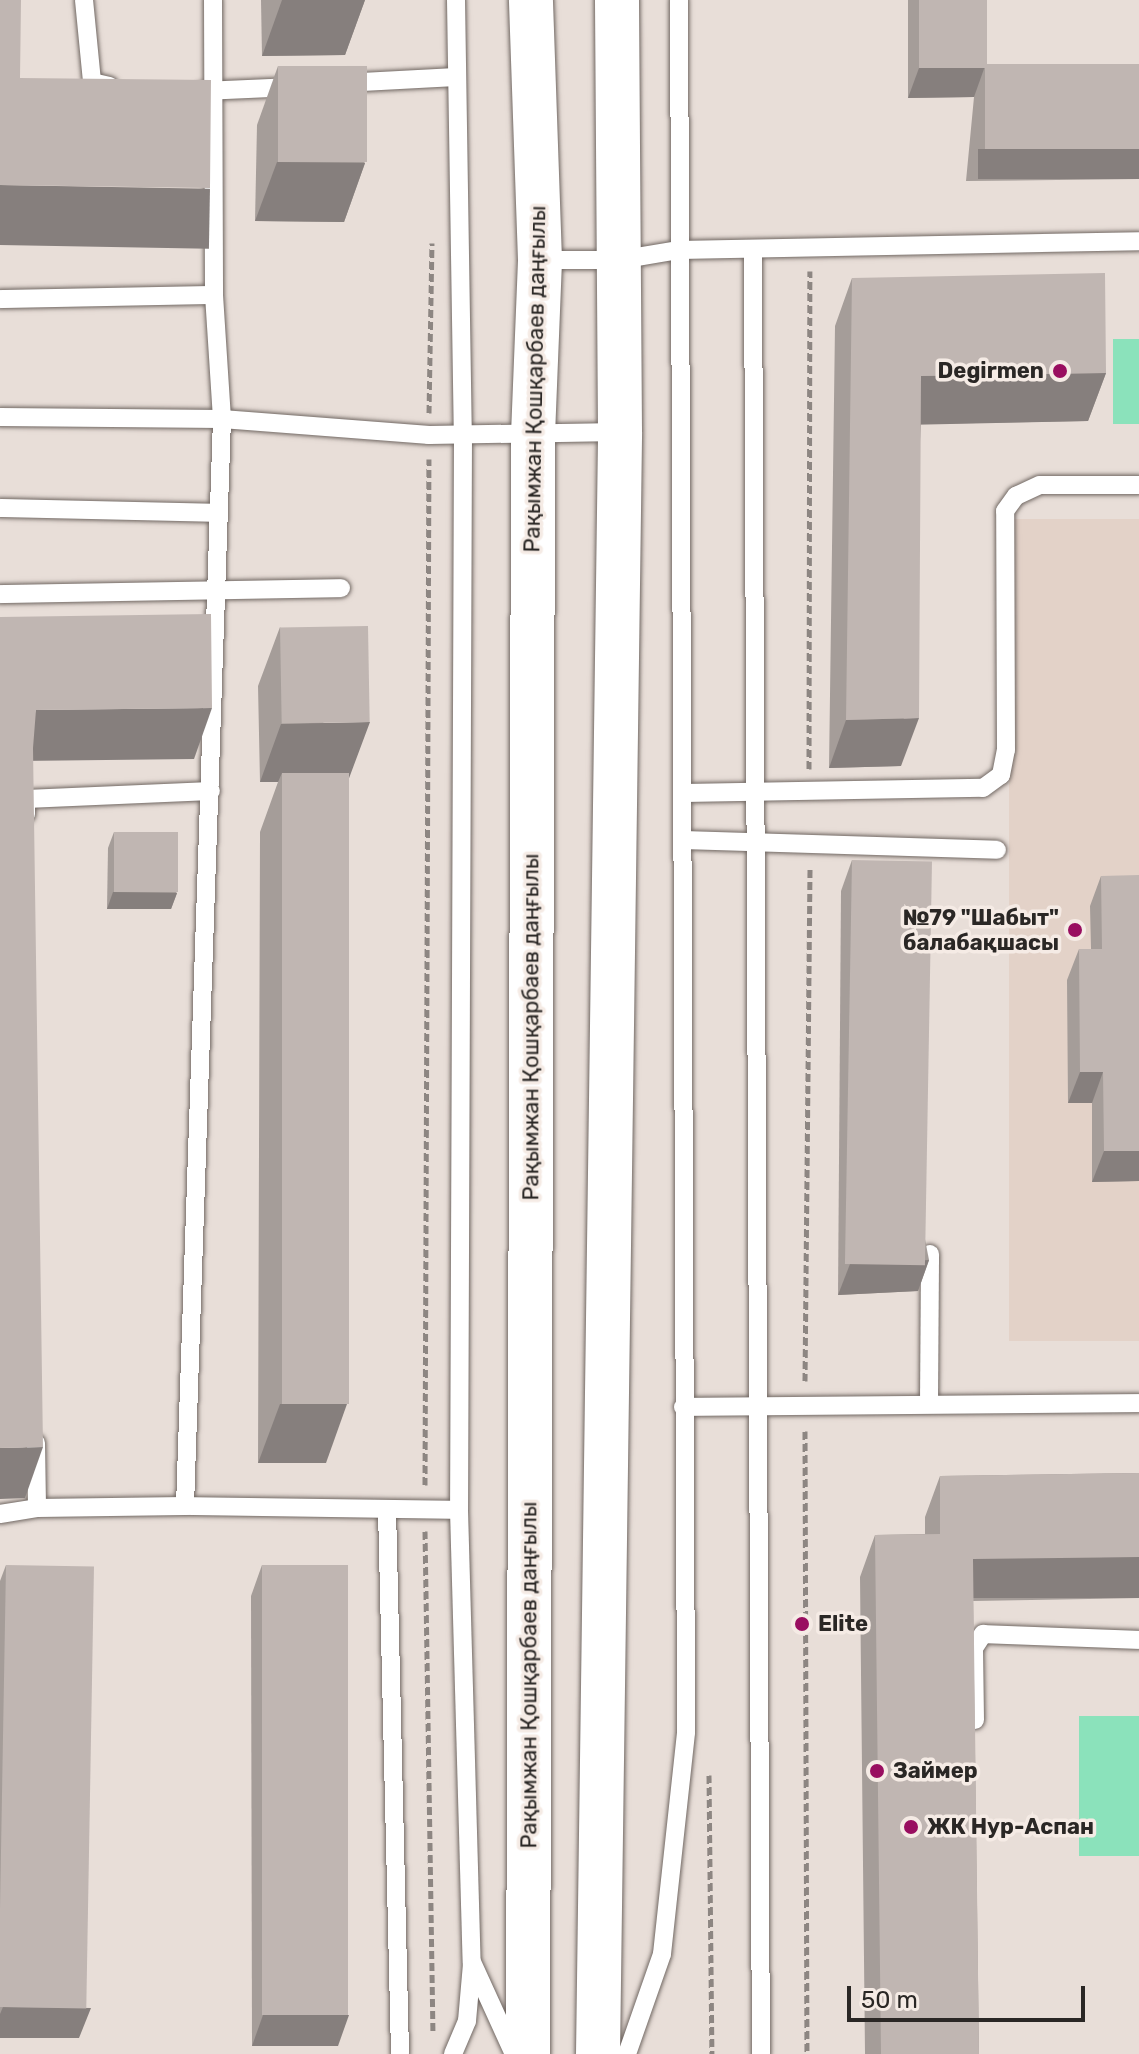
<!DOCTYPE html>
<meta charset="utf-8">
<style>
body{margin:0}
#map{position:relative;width:1139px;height:2054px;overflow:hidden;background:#e8ded8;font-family:Rubik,sans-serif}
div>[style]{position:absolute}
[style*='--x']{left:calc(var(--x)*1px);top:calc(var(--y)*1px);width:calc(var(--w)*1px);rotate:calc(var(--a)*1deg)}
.built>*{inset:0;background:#e3d2c8;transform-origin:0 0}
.green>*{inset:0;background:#8be2bb;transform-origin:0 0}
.path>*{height:5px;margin-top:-2.5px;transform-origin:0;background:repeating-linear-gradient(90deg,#8d8682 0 8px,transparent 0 12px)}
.roads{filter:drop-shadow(0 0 2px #716863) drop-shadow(0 0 2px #716863)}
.lane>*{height:18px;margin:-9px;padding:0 9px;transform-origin:9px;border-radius:9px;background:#fff}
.secondary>*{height:44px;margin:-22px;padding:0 22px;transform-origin:22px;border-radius:22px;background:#fff}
.wall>*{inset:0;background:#a59d99}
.shaded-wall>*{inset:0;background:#867f7d;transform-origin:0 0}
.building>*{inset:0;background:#c0b6b2;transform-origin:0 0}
.dots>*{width:22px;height:22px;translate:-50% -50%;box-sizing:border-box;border:4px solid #f5ebe5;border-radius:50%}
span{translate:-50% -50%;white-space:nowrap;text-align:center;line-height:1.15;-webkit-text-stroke:7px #f5ebe5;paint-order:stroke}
.poi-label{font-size:22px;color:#2a2725;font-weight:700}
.right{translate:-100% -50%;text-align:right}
.left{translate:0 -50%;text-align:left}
.street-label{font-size:22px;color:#2a2725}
.scale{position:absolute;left:847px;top:1986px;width:238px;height:36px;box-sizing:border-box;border:4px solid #2a2725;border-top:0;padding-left:10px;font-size:24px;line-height:28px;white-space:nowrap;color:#2a2725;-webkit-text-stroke:6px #f5ebe5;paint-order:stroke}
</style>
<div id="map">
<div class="built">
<i style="left:1009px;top:519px;width:130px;height:822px"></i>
</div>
<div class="green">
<i style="left:1113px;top:339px;width:26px;height:85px"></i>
<i style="left:1079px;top:1716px;width:60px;height:140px"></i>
</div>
<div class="path">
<i style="--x:429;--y:413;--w:170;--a:-89"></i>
<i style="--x:809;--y:769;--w:498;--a:-89.9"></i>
<i style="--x:805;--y:1381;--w:514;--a:-89.44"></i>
<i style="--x:805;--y:1431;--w:623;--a:89.82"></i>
<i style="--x:425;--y:1485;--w:1026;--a:-89.78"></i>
<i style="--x:425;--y:1531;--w:502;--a:89.09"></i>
<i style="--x:709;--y:1775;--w:279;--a:89.4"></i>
</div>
<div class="roads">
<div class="lane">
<i style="--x:84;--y:0;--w:82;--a:84.4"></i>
<i style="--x:92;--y:82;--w:18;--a:13"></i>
<i style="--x:213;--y:0;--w:295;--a:89.8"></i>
<i style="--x:214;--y:295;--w:124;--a:86.3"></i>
<i style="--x:222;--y:419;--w:1088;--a:91.95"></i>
<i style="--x:185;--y:1506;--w:274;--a:0.8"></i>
<i style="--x:456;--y:0;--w:435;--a:89.1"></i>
<i style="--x:463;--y:435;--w:1075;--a:90.21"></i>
<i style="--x:459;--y:1510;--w:452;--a:88.4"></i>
<i style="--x:472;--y:1962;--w:101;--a:65.5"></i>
<i style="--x:343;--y:83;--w:113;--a:-3"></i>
<i style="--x:203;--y:91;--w:90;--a:-2.5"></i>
<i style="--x:753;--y:251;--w:1803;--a:89.75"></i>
<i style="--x:540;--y:260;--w:79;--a:0"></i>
<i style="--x:619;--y:260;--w:61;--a:-9.5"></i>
<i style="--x:679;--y:250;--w:460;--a:-1.1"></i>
<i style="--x:0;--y:299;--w:214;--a:-1.1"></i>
<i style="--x:0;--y:417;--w:222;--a:0.5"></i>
<i style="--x:222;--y:419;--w:208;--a:4.4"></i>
<i style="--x:429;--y:435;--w:191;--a:-0.9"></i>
<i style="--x:0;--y:508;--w:215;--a:1.3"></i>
<i style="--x:0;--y:594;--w:341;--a:-1"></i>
<i style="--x:684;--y:793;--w:299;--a:-1"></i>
<i style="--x:983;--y:788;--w:22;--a:-36"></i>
<i style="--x:1001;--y:775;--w:25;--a:-79"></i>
<i style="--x:1006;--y:750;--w:239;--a:-90.2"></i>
<i style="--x:1005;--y:511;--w:19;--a:-54"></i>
<i style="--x:1016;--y:496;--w:26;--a:-25"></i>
<i style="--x:1040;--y:485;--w:99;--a:0"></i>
<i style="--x:26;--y:814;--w:15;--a:-90"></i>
<i style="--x:26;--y:799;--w:185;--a:-2.5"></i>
<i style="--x:684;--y:840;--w:313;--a:1.8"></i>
<i style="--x:929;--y:1404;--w:150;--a:-89.6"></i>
<i style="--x:683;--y:1407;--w:456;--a:-0.5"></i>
<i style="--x:36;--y:1443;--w:65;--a:89.1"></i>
<i style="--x:37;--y:1508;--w:148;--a:-0.8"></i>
<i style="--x:387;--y:1509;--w:545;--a:88.63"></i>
<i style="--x:0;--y:1514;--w:37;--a:-9"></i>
<i style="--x:975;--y:1720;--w:72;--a:-90.8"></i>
<i style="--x:974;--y:1648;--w:17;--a:-57"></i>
<i style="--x:983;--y:1634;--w:156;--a:2.2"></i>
<i style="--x:453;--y:2054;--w:36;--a:-67"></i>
<i style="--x:467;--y:2021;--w:57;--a:-85"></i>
<i style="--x:627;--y:2054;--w:106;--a:-70.7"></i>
<i style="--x:662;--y:1954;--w:223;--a:-83.8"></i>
<i style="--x:686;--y:1732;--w:1732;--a:-90.23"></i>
</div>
<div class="secondary">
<i style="--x:528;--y:2054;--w:1619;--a:-89.82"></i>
<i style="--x:533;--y:435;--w:175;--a:-87.7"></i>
<i style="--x:540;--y:260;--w:260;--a:-92"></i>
<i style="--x:598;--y:2054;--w:1622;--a:-89.22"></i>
<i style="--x:620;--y:432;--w:432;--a:-90.4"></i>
</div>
</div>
<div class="wall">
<i style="clip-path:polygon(261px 0,365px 0,345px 55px,262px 56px)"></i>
<i style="clip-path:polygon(908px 0,987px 0,985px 66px,1139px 64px,1139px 179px,966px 181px,974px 97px,908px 98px)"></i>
<i style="clip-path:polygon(278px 66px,365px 163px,344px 222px,255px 221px,257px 125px)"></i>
<i style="clip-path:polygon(852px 278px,1106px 373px,1088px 421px,921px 424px,901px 766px,829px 768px,835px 326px)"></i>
<i style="clip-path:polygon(280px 627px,349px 779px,326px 1463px,258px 1463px,260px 832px,278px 782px,260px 782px,258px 686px)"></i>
<i style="clip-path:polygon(114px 832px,177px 893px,171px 909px,107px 909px,108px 848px)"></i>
<i style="clip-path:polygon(852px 860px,929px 1260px,918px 1291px,838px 1295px,841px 891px)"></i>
<i style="clip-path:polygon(1101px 876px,1139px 1181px,1092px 1182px,1092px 1103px,1068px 1103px,1067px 980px,1079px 949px,1091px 949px,1090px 906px)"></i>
<i style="clip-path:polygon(1139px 1473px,1139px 1598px,973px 1601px,979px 2054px,865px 2054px,860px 1577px,875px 1535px,925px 1534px,925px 1517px,940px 1476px)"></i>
<i style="clip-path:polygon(6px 1565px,79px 2038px,0 2038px,0 1581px)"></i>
<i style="clip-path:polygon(262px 1565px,338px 2046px,252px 2046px,251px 1596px)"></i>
</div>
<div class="shaded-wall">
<i style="clip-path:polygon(282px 0,365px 0,345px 55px,262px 56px)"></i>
<i style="clip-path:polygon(985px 66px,974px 97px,908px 98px,919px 68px)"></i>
<i style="left:1139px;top:149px;width:30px;height:161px;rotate:90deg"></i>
<i style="clip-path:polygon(277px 162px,365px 163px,344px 222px,255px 221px)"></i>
<i style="left:0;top:185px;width:210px;height:60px;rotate:1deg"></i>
<i style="clip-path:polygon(1106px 373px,1088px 421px,904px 425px,921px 376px)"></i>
<i style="clip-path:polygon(212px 708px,194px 759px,18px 761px,36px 710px)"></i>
<i style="clip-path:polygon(919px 718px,901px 766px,829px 768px,846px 720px)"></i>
<i style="clip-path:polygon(370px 722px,348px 781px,282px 773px,278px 782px,260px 782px,281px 724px)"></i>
<i style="clip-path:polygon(113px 892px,177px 893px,171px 909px,107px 909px)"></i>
<i style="clip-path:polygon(1080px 1072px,1103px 1072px,1092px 1103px,1068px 1103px)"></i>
<i style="clip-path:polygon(1104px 1151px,1139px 1151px,1139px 1181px,1092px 1182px)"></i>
<i style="clip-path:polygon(929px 1260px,918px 1291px,838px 1295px,850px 1264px)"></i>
<i style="clip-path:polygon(280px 1404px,347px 1404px,326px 1463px,258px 1463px)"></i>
<i style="clip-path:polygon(43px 1447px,25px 1498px,0 1499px,0 1448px)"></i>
<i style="left:1139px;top:1557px;width:41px;height:166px;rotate:90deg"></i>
<i style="clip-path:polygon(3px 2007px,91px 2008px,79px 2038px,0 2038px,0 2014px)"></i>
<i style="clip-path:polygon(263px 2015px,349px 2015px,338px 2046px,252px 2046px)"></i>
</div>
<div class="building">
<i style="clip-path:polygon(0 0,21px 0,20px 78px,211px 80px,210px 188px,0 185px)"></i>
<i style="left:919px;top:0;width:68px;height:68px"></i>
<i style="left:1139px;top:64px;width:85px;height:154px;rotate:90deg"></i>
<i style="left:278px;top:66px;width:89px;height:96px"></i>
<i style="clip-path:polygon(1105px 273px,1106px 373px,921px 376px,919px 718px,846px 720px,852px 278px)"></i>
<i style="clip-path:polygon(211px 614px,212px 708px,36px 710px,33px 748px,43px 1447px,0 1448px,0 617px)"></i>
<i style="left:368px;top:626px;width:96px;height:88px;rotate:89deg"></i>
<i style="left:282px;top:773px;width:67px;height:631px"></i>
<i style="left:114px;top:832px;width:64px;height:60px"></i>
<i style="left:852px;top:860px;width:80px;height:404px;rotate:1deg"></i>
<i style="clip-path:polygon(1139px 875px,1139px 1151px,1104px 1151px,1103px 1072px,1080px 1072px,1079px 949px,1102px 949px,1101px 876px)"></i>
<i style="clip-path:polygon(1139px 1473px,1139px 1557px,973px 1559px,979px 2054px,881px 2054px,875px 1535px,940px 1534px,940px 1476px)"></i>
<i style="left:6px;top:1565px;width:88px;height:442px;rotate:1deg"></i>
<i style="left:262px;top:1565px;width:86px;height:450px"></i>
</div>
<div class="dots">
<i style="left:1060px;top:371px;background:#990e60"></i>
<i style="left:1075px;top:930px;background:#990e60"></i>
<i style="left:802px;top:1624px;background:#990e60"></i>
<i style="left:877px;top:1771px;background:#990e60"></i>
<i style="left:911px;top:1827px;background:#990e60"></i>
</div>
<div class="poi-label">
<span class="right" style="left:1044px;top:371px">Degirmen</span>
<span class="right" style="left:1059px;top:930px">№79 "Шабыт"<br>балабақшасы</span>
<span class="left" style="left:818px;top:1624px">Elite</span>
<span class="left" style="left:893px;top:1771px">Займер</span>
<span class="left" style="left:927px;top:1827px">ЖК Нур-Аспан</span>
</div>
<div class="street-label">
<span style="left:535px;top:379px;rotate:-89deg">Рақымжан Қошқарбаев даңғылы</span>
<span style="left:531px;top:1027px;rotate:-90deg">Рақымжан Қошқарбаев даңғылы</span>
<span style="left:529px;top:1675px;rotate:-90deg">Рақымжан Қошқарбаев даңғылы</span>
</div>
<div class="scale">50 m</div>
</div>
